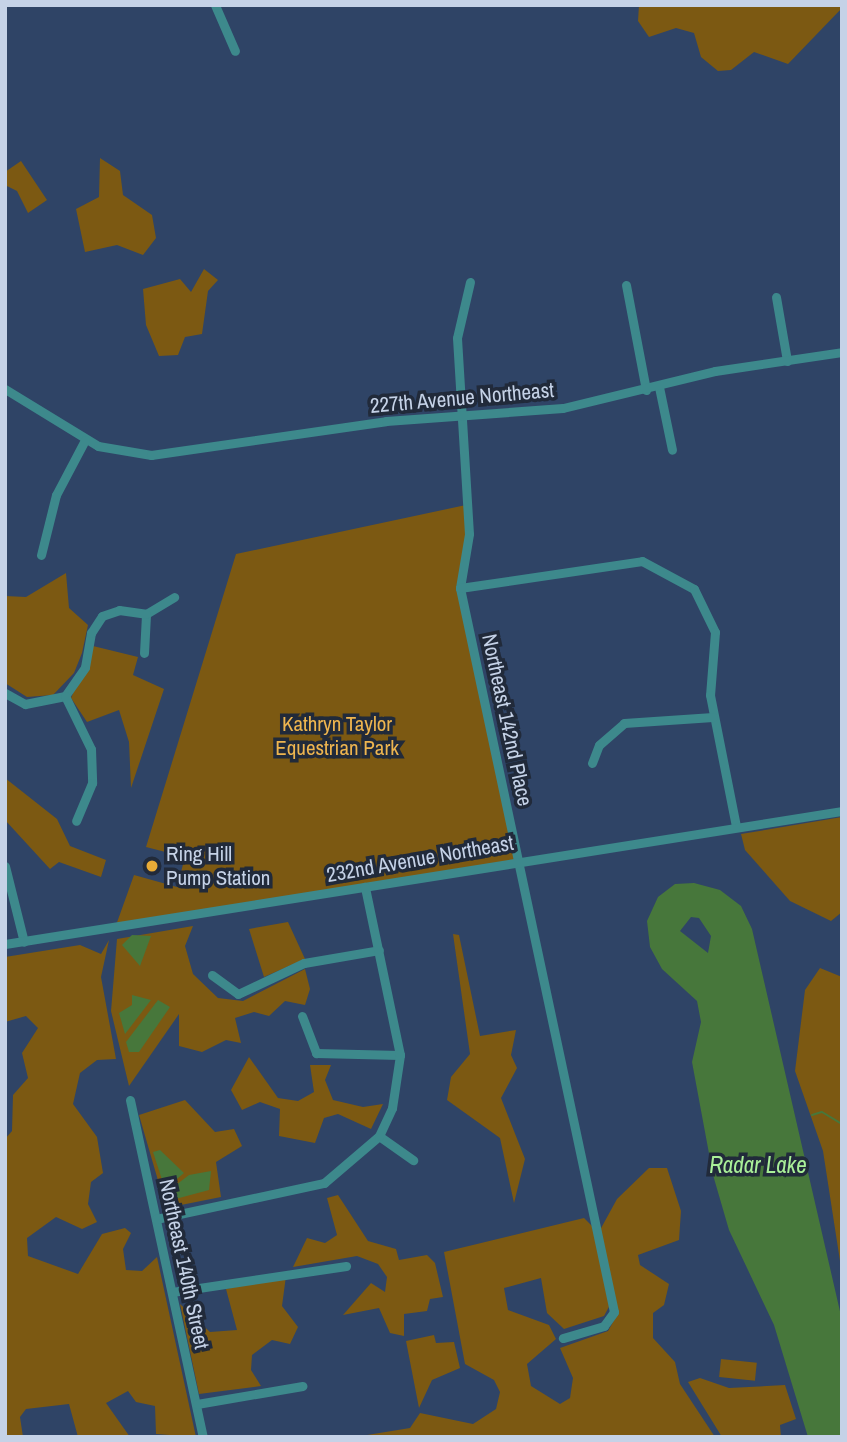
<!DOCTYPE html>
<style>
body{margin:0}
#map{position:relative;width:847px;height:1442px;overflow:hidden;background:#2f4466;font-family:"Archivo Narrow",sans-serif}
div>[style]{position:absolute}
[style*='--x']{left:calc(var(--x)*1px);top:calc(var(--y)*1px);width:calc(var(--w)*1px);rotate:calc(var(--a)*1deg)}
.green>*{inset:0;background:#7c5912;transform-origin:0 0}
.water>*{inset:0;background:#47773b}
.stream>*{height:2px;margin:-1px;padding:0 1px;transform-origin:1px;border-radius:1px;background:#47773b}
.minor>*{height:9px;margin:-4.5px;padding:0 4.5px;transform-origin:4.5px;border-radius:4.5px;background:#3d898c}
.dots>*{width:19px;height:19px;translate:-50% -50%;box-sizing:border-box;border:4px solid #212a3a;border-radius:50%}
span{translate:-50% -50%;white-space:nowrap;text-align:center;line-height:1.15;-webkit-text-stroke:7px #212a3a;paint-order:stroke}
.street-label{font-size:21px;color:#c5d2e7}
.park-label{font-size:21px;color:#eeb54f}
.poi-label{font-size:21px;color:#c5d2e7}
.left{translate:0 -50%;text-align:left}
.water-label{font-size:23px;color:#aaf099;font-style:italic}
.frame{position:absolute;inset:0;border:7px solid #c5d2e7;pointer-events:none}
</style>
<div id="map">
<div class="green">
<i style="clip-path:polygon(639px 5px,842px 5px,842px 8px,788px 64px,754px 52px,731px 70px,718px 71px,701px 57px,694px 33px,676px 28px,649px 37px,638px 21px)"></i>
<i style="clip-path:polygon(100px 158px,120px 171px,123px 195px,152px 215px,156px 238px,143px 255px,117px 245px,85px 252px,76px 209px,99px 197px)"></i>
<i style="clip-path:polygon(21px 161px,47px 200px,28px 213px,17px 191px,5px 185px,5px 172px)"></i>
<i style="clip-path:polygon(204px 269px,218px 280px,208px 291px,202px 334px,185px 337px,178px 355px,159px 356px,146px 325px,143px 289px,180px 279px,191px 292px)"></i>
<i style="clip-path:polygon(466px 505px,469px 534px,460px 588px,520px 859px,115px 928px,134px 875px,177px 887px,185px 857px,146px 847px,236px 554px)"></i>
<i style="clip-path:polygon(66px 573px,69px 608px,88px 625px,82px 653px,74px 673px,53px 695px,27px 697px,5px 683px,5px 596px,26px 597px)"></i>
<i style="clip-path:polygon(93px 646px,138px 657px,133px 675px,164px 689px,131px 788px,129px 742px,119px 710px,87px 722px,71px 698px)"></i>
<i style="clip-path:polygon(5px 778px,57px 819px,70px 846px,106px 860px,101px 877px,59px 862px,50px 869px,5px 820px)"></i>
<i style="clip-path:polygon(842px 817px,842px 912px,831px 921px,790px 901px,745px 850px,741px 834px)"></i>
<i style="clip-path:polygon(288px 922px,305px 959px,264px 977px,249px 929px)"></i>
<i style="clip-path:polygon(193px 926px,185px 946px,193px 974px,218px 998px,243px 1001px,305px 969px,310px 989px,305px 1005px,285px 1001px,269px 1016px,254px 1012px,235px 1018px,241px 1043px,226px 1040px,202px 1052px,179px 1046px,179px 1014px,129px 1086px,111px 1011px,117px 939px)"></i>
<i style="clip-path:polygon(453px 934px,459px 935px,480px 1036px,516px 1030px,511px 1055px,517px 1068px,501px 1098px,525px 1159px,514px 1203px,500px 1138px,447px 1100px,451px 1077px,470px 1054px)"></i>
<i style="clip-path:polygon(109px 940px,101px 977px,116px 1059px,97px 1060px,80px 1073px,73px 1104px,97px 1137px,103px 1173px,91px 1182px,88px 1204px,97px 1222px,82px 1229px,56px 1217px,27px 1238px,28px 1256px,78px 1274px,102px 1234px,125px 1228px,131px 1233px,123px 1249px,126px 1270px,142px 1271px,157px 1257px,196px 1437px,156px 1434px,155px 1406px,136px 1402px,128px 1391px,106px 1403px,130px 1437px,78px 1437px,69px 1404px,26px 1409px,20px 1417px,23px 1437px,5px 1437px,5px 1139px,12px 1131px,13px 1095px,28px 1078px,22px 1053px,38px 1028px,26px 1016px,5px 1022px,5px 957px,80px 945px,101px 954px)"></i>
<i style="clip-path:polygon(820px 968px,842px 977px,842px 1274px,823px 1151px,795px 1071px,805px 990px)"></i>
<i style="clip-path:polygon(249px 1057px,278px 1098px,298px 1101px,314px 1092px,310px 1065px,331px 1065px,325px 1080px,333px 1100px,363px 1107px,383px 1104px,371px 1129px,338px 1114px,324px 1118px,315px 1143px,279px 1136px,280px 1109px,260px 1102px,242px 1110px,231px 1090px)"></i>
<i style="clip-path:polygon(185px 1100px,215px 1132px,234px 1129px,242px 1146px,216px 1162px,221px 1197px,166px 1208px,139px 1115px)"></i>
<i style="clip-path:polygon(649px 1168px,667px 1168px,681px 1211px,679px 1240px,638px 1255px,640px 1265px,669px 1284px,664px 1305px,653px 1313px,653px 1338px,675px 1362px,680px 1384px,715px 1437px,355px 1437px,410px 1428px,420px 1413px,473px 1424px,496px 1409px,500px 1392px,494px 1380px,465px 1364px,444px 1252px,584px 1218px,592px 1226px,611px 1303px,604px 1316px,564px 1329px,547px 1313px,541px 1278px,504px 1288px,508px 1310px,549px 1325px,556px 1339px,527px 1364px,531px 1386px,560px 1404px,570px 1398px,573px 1378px,560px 1348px,608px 1331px,617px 1315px,600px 1230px,617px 1199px)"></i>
<i style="clip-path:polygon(338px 1195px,368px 1241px,396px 1249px,399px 1260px,427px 1255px,435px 1263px,443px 1297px,430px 1299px,427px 1311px,404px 1314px,404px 1336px,390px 1333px,379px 1308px,343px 1315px,371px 1283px,385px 1292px,387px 1277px,378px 1264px,357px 1256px,293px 1267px,307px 1238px,325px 1243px,337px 1235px,327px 1198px)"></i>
<i style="clip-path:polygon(286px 1276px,282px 1306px,298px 1327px,290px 1344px,272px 1340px,252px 1355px,251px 1370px,261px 1386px,199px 1394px,180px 1304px,210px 1332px,237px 1330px,226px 1289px)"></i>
<i style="clip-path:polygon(434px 1335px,436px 1343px,454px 1342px,460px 1368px,432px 1380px,419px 1408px,406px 1341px)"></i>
<i style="left:721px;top:1359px;width:36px;height:18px;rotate:6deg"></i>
<i style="clip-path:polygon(700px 1378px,729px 1388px,785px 1385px,796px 1419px,780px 1425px,781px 1437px,722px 1437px,688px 1382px)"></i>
</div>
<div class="water">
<i style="clip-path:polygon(evenodd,694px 883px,720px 890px,741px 906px,752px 929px,842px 1320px,842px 1437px,808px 1437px,774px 1325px,729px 1230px,713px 1175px,692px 1062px,701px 1022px,697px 1001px,662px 969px,650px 947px,647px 921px,658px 897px,675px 884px,694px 883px,691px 917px,699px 918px,711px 936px,708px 953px,680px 931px,691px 917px)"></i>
<i style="clip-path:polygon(132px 935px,151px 936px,140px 966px,122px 945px)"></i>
<i style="clip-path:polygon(132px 995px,151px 1000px,125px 1034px,119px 1013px,132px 1005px)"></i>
<i style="clip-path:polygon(158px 1000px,170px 1007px,139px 1052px,129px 1052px,126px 1042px)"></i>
<i style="clip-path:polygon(160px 1150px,184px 1173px,165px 1189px,153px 1152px)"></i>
<i style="clip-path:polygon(211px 1171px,209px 1190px,168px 1201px,164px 1194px,189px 1175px)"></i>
</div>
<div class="stream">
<i style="--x:812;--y:1115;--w:10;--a:-17"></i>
<i style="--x:822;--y:1112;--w:23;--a:31"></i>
</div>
<div class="minor">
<i style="--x:215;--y:5;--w:50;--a:66.5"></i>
<i style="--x:470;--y:282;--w:57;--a:103.1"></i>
<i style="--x:457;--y:338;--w:196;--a:86.5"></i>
<i style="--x:469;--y:534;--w:55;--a:99.5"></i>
<i style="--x:460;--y:588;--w:740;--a:77.99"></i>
<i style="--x:614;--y:1312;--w:17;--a:126"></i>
<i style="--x:604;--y:1326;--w:43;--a:163.7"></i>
<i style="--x:626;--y:285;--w:107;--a:79.2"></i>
<i style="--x:776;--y:297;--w:65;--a:80.2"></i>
<i style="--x:659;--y:387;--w:64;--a:78.3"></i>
<i style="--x:5;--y:389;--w:109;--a:31.5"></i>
<i style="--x:98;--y:446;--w:54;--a:9.6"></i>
<i style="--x:151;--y:455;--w:237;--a:-8.2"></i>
<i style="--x:386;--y:421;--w:177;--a:-4.2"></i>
<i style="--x:563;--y:408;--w:156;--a:-13.7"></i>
<i style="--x:715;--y:371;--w:128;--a:-8.5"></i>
<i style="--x:41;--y:555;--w:62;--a:-76"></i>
<i style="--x:56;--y:495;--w:62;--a:-62.2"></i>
<i style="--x:460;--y:588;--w:184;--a:-8.4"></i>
<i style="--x:642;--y:561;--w:59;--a:28.3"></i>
<i style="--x:694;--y:589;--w:48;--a:64"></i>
<i style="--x:715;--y:632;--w:63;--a:94.5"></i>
<i style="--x:710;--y:695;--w:134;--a:78.8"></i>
<i style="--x:144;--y:653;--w:39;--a:-87"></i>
<i style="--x:146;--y:614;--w:33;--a:-31"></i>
<i style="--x:5;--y:693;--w:23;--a:29"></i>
<i style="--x:25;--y:704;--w:41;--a:-11.3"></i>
<i style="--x:65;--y:696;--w:35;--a:-55"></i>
<i style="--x:85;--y:667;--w:35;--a:-80"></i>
<i style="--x:91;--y:633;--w:20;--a:-57"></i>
<i style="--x:102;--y:616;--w:18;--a:-19"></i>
<i style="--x:119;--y:610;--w:27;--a:8"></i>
<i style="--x:65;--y:696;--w:59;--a:63.9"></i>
<i style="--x:91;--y:749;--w:34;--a:88"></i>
<i style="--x:92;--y:783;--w:41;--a:112.8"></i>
<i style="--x:592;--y:763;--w:19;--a:-69"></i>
<i style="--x:599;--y:745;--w:33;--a:-41"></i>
<i style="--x:624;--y:723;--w:89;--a:-3.9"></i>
<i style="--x:5;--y:866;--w:78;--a:76"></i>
<i style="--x:5;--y:944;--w:848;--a:-9.03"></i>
<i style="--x:212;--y:975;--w:32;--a:36"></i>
<i style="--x:238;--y:994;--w:73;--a:-25.2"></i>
<i style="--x:304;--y:963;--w:76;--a:-9.8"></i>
<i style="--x:302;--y:1016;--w:40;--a:69"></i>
<i style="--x:316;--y:1053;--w:84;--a:1.4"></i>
<i style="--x:130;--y:1100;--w:345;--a:77.8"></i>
<i style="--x:379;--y:1136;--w:42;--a:35.2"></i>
<i style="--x:156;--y:1219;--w:172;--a:-12.1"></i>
<i style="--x:324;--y:1183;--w:72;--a:-40.5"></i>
<i style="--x:379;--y:1136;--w:31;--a:-65"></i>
<i style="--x:392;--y:1108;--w:54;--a:-81.4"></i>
<i style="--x:400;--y:1055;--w:172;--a:-101.8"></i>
<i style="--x:172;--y:1292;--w:176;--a:-8.5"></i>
<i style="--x:197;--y:1404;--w:107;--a:-9.7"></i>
</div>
<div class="dots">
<i style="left:152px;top:866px;background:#e8ab37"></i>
</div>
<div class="street-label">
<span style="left:462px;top:398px;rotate:-5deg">227th Avenue Northeast</span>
<span style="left:507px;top:720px;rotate:78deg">Northeast 142nd Place</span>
<span style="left:420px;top:859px;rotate:-10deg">232nd Avenue Northeast</span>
<span style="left:184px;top:1264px;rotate:78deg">Northeast 140th Street</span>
</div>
<div class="park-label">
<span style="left:337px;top:736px">Kathryn Taylor<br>Equestrian Park</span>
</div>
<div class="poi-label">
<span class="left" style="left:166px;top:866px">Ring Hill<br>Pump Station</span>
</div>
<div class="water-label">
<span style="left:758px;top:1165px">Radar Lake</span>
</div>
<div class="frame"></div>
</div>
